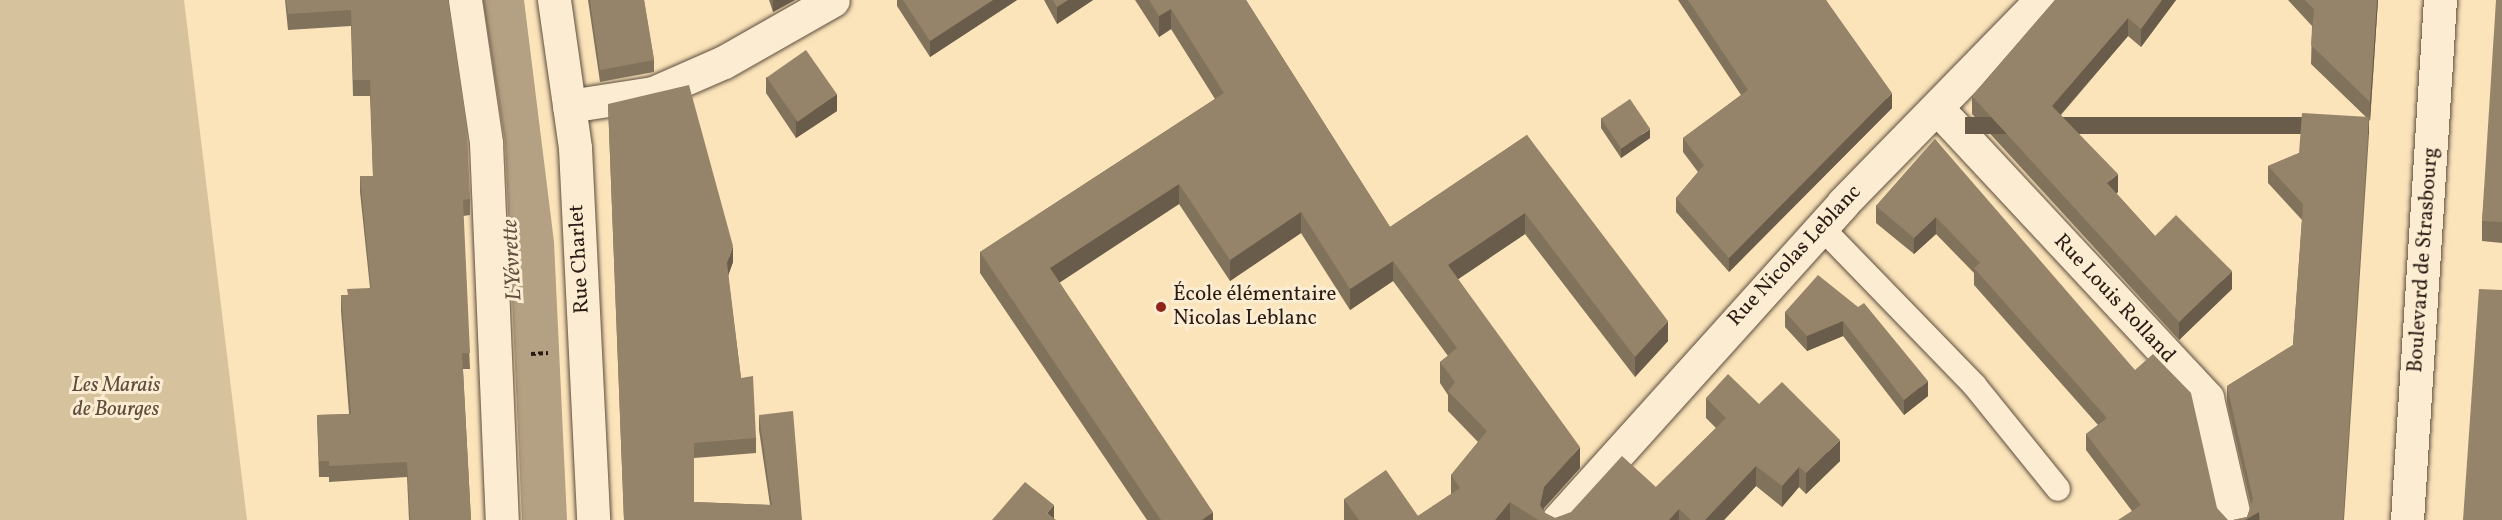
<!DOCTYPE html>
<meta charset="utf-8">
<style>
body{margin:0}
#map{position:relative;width:2502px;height:520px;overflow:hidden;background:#fbe4ba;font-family:Vollkorn,serif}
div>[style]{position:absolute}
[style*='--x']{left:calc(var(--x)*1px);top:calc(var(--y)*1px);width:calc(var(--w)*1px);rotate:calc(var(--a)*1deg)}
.green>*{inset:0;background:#d7c29e}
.water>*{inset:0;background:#b4a082}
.path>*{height:4px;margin-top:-2px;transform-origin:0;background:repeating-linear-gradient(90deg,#291b14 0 4.5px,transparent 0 7.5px)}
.roads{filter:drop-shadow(0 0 2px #5e4d3e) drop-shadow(0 0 2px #5e4d3e)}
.service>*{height:24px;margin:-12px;padding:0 12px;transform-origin:12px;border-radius:12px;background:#fcedd2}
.minor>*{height:33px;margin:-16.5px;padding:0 16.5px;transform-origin:16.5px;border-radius:16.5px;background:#fcedd2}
.secondary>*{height:33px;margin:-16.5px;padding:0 16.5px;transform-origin:16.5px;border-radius:16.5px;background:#fcedd2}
.wall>*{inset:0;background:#81725b}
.shaded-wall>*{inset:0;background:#695c4a;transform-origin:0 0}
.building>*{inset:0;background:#96846a;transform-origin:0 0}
.dots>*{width:16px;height:16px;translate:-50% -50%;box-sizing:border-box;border:3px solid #fcedd2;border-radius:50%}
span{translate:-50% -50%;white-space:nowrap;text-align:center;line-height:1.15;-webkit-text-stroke:6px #fcedd2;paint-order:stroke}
.street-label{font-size:21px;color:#291b14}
.poi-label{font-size:21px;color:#291b14}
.left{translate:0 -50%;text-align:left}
.park-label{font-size:21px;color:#5d4d3d;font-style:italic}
.water-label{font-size:22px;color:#615040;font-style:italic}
</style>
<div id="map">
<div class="green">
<i style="clip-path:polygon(0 0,184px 0,247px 520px,0 520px)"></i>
</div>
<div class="water">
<i style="clip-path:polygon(483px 0,524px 0,554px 242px,567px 520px,522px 520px,505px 142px)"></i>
</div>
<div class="path">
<i style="--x:531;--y:354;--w:17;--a:-3"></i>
</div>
<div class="roads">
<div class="service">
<i style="--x:1821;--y:227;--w:221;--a:45.9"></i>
<i style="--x:1975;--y:386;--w:132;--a:51.1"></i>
</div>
<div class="minor">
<i style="--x:465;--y:0;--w:145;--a:81.6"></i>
<i style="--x:486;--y:143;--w:377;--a:87.6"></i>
<i style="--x:554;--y:0;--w:149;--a:81.9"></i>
<i style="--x:575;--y:148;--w:372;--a:87.2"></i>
<i style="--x:569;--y:106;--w:85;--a:-8.8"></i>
<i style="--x:653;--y:93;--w:77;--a:-23.6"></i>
<i style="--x:724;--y:62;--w:125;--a:-29.6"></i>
<i style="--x:1937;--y:108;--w:396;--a:47"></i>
<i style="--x:2207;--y:398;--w:125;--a:77.1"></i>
<i style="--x:1558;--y:520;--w:426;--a:-48"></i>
<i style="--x:1843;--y:203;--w:284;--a:-45.7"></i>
</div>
<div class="secondary">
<i style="--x:2407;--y:520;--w:521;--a:-86.37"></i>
</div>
</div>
<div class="wall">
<i style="clip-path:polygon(285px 0,448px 0,470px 199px,470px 215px,463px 216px,470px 369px,463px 369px,471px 520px,409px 520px,407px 477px,329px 482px,329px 477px,319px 477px,317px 415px,349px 414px,341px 311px,341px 295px,347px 295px,370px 288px,360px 192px,360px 176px,373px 176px,370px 96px,353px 96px,351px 26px,288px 30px)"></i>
<i style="clip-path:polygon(588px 0,644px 0,654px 60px,654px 72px,600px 82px)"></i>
<i style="clip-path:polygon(769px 0,795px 0,773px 12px)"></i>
<i style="clip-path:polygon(897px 0,1017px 0,930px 57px,897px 6px)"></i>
<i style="clip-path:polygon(1044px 0,1093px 0,1057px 24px)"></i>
<i style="clip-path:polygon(1135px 0,1246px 0,1390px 227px,1527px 135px,1668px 341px,1635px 377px,1525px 234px,1458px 279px,1580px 468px,1544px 508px,1543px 510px,1545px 513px,1555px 518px,1656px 487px,1716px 428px,1706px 418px,1706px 398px,1759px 404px,1840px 461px,1806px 494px,1799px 487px,1782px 507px,1756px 486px,1724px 520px,1344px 520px,1344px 499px,1418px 516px,1451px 494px,1451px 475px,1478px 442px,1448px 411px,1448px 395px,1440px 383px,1440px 362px,1448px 356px,1393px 281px,1350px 310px,1301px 233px,1230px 281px,1179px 204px,1059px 282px,1213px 520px,1147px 520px,980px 273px,980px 252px,1215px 99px,1171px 29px,1159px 37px)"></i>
<i style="clip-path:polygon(1678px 0,1826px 0,1892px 108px,1729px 272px,1676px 212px,1676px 198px,1698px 172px,1683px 152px,1683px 138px,1741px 95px)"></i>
<i style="clip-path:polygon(2055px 0,2176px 0,2141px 47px,2128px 36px,2061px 115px,2118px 192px,2116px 193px,2155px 236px,2232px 289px,2179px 340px,1972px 114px,1972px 96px)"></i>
<i style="clip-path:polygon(2288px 0,2378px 0,2370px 121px,2369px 120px,2369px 134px,2344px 520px,2233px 520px,2247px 517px,2251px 506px,2227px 403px,2227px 386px,2293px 345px,2302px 220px,2268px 183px,2268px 166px,2299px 153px,2366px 117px,2311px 64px,2312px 26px)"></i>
<i style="clip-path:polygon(2502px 0,2502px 243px,2482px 241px,2482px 221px)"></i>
<i style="clip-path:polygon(766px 77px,837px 111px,796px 138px,766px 93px)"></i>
<i style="clip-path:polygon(608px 104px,733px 262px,728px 275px,741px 378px,756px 438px,756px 453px,694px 458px,694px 502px,770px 505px,759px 430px,759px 415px,802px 520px,624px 520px)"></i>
<i style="clip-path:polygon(1601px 118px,1650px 138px,1621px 158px,1601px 128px)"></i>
<i style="clip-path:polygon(1935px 139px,2217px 508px,2132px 511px,2086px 450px,2086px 434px,2098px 425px,1974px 285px,1974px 273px,1936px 234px,1914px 254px,1876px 223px,1876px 206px)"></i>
<i style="clip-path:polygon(1858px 307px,1928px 396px,1904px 415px,1843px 336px,1807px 351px,1785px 327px,1785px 312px)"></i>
</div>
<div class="shaded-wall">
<i style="clip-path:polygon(773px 0,795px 0,773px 12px)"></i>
<i style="clip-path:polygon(993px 0,1017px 0,930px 57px,930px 41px)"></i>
<i style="clip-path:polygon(1068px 0,1093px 0,1057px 24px,1057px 7px)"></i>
<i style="clip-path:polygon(2162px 0,2176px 0,2141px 47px,2141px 29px)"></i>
<i style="clip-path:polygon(2377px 0,2378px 0,2370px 121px,2370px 102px)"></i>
<i style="clip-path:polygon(1171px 9px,1171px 29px,1159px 37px,1159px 16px)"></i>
<i style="clip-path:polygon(2128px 18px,2128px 36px,2052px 124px,2052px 106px)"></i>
<i style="clip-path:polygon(1892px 93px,1892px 108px,1729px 272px,1729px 258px)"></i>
<i style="clip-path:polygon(837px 94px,837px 111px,796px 138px,796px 121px)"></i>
<i style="left:2369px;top:117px;width:17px;height:404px;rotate:90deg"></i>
<i style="clip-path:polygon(1650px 129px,1650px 138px,1621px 158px,1621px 149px)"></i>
<i style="clip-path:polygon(2118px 174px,2118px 192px,2107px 202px,2107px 183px)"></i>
<i style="clip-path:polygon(1179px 184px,1179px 204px,1050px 289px,1050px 268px)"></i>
<i style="clip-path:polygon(1301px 212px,1301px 233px,1230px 281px,1230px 260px)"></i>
<i style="clip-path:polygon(1525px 213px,1525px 234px,1448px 286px,1448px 265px)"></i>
<i style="clip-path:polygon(1936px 217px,1936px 234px,1914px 254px,1914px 238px)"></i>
<i style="clip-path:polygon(733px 246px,733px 262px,727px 279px,727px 263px)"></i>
<i style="clip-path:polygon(1393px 261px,1393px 281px,1350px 310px,1350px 289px)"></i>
<i style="clip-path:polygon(2232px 271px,2232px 289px,2179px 340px,2179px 322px)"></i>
<i style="clip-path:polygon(1668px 321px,1668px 341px,1635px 377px,1635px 357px)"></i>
<i style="clip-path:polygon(1843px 321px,1843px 336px,1807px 351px,1807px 336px)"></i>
<i style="clip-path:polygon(1928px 381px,1928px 396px,1904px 415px,1904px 400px)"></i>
<i style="clip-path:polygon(1840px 440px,1840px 461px,1806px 494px,1806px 473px)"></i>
<i style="clip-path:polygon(1580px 447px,1580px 468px,1544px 508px,1541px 520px,1540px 505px,1544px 487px)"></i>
<i style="clip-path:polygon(1756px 466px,1756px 486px,1724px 520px,1705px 520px)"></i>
<i style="clip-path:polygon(1799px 467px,1799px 487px,1782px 507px,1782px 486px)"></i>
<i style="clip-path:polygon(1510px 502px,1510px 520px,1495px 520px)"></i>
<i style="clip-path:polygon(1054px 505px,1054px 520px,1047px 513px)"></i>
<i style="clip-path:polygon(1679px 509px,1679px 520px,1669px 520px)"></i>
<i style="clip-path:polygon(1213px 512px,1213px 520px,1202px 520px)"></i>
<i style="clip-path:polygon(2259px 512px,2259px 520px,2245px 520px)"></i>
</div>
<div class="building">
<i style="clip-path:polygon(286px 0,448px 0,467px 129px,470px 199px,463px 200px,470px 353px,462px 353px,471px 520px,410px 520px,407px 462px,329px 466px,329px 461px,319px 461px,317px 415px,351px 414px,341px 295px,348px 295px,347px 289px,371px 288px,360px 176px,373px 176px,370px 80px,353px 80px,351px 10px,288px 14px)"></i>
<i style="clip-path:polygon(590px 0,644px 0,654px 60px,600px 70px)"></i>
<i style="clip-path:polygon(903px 0,993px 0,930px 41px)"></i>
<i style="clip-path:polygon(1053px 0,1068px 0,1057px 7px)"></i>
<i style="clip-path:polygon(1149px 0,1246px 0,1390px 227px,1527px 135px,1668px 321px,1635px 357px,1525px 213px,1448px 265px,1580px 447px,1544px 487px,1540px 505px,1545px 513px,1555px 518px,1571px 512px,1622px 456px,1656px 487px,1726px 418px,1706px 398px,1728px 374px,1759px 404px,1782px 382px,1840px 440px,1806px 473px,1799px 467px,1782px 486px,1756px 466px,1705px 520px,1691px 520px,1679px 509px,1669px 520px,1538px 520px,1510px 502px,1495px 520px,1359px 520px,1344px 499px,1386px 470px,1418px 516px,1460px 488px,1451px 475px,1487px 431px,1448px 391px,1455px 382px,1440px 362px,1457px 348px,1393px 261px,1350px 289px,1301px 212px,1230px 260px,1179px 184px,1050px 268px,1213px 512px,1202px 520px,1161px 520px,980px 252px,1224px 93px,1171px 9px,1159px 16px)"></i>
<i style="clip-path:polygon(1688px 0,1826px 0,1892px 93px,1729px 258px,1676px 198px,1704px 165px,1683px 138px,1748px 90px)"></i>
<i style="clip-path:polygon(2055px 0,2162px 0,2141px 29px,2128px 18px,2052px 106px,2118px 174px,2107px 183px,2155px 236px,2176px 215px,2232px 271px,2179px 322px,1972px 96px)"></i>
<i style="clip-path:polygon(2305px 0,2377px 0,2370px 102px,2311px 45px,2314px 9px)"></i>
<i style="clip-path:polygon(2496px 0,2502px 0,2502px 222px,2482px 221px)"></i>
<i style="left:806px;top:50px;width:54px;height:48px;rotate:55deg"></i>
<i style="clip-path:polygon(689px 85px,733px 246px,727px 263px,741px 378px,753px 376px,756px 438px,694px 443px,694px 502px,772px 505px,759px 415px,793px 411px,802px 520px,624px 520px,608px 104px)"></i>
<i style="left:1630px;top:99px;width:36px;height:35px;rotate:56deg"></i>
<i style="clip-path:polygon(2302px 113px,2369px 117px,2343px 520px,2260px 520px,2259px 512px,2245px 520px,2233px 520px,2247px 517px,2253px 499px,2227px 386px,2293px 345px,2303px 204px,2268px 166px,2299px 153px)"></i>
<i style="clip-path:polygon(1935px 139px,2135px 370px,2153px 354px,2191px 393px,2217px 508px,2228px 520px,2118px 520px,2141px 505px,2086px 434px,2107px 418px,1974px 268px,1980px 263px,1936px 217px,1914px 238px,1876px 206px)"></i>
<i style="clip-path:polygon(1818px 275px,1858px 307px,1864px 303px,1928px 381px,1904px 400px,1843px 321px,1807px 336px,1785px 312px)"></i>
<i style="clip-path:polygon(2479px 289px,2502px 290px,2502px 520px,2463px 520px)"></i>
<i style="clip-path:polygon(1025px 482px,1054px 505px,1047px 513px,1056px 520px,992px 520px)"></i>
</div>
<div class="dots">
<i style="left:1161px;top:307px;background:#8f2418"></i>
</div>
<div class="street-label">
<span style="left:1795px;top:256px;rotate:-47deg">Rue Nicolas Leblanc</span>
<span style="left:580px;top:259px;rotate:-93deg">Rue Charlet</span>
<span style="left:2424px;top:260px;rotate:-86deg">Boulevard de Strasbourg</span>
<span style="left:2114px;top:299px;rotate:47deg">Rue Louis Rolland</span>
</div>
<div class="poi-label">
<span class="left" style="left:1173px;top:307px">École élémentaire<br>Nicolas Leblanc</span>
</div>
<div class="park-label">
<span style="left:116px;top:398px">Les Marais<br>de Bourges</span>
</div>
<div class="water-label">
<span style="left:513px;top:260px;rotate:-93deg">L'Yévrette</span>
</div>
</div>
